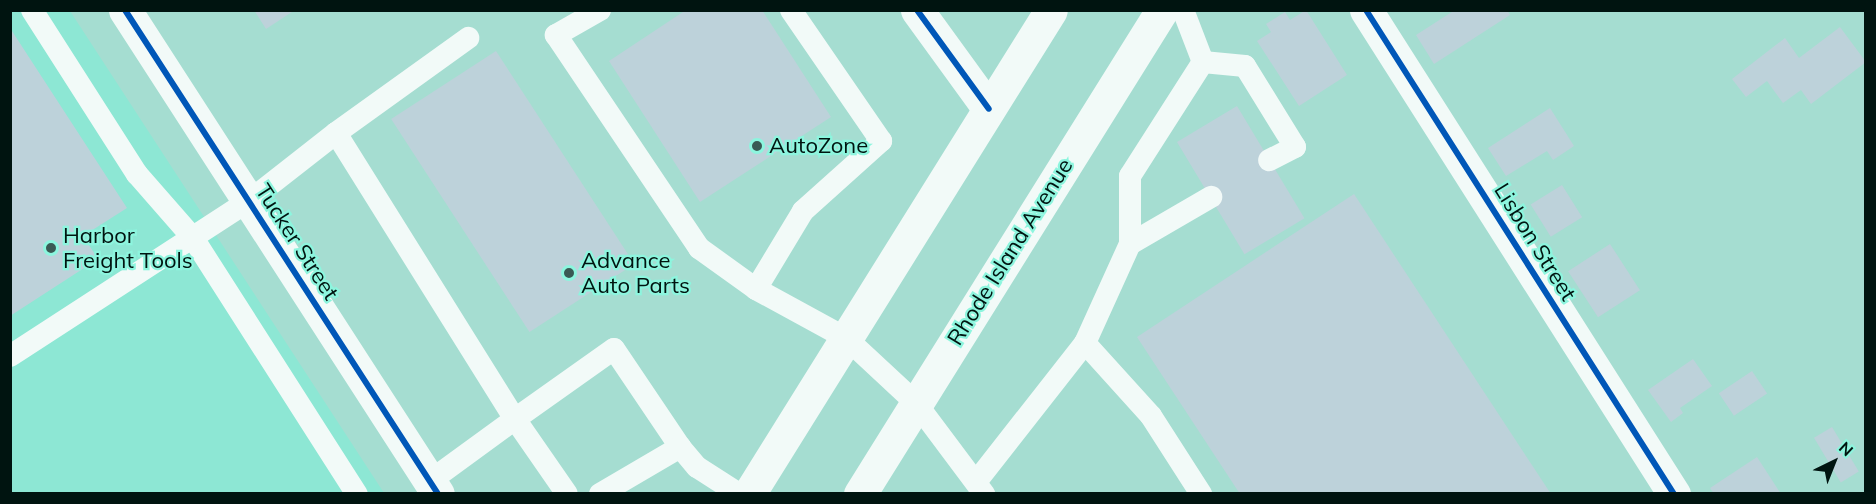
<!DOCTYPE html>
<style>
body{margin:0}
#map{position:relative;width:1876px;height:504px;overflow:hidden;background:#a5ddd1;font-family:Mulish,sans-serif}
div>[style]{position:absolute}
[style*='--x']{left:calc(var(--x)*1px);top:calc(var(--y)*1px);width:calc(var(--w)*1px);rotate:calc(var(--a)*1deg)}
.built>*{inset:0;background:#8de7d4}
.building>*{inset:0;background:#bdd2da;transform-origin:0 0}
.service>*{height:22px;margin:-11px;padding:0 11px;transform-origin:11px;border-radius:11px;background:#f2faf8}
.minor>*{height:33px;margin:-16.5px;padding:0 16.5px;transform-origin:16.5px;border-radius:16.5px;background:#f2faf8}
.tertiary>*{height:33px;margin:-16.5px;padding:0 16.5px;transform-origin:16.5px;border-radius:16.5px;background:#f2faf8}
.secondary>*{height:33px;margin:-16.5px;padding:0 16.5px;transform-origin:16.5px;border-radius:16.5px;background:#f2faf8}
.cycleway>*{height:6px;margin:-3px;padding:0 3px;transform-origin:3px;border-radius:3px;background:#0057b8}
.dots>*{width:16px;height:16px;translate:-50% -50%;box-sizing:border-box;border:3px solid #8df5de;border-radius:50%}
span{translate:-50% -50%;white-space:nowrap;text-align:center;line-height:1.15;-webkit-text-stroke:4.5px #8df5de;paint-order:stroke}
.poi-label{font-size:22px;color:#001410}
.left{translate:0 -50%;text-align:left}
.street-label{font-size:22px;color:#001410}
.frame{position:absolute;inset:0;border:12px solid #001410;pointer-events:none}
.north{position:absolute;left:1804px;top:432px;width:60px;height:60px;-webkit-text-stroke:4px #8df5de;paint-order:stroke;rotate:43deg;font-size:16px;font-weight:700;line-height:24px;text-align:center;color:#001410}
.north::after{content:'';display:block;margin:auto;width:21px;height:27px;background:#001410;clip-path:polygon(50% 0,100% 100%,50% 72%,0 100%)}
</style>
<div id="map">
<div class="built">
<i style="clip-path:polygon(10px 11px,70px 11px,384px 493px,11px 493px)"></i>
</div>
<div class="building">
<i style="clip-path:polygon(254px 10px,295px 10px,266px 29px)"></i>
<i style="clip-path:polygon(686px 10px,762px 10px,831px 117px,700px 202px,609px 61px)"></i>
<i style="clip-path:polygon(1306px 10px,1347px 75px,1299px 106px,1257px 41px,1271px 32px,1266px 24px,1285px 12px,1290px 20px)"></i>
<i style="clip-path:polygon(1455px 10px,1507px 10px,1510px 15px,1434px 64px,1416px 35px)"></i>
<i style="clip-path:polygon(1840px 27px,1866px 62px,1811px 104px,1801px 90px,1783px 103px,1767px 81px,1746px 97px,1732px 79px,1785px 38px,1799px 58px)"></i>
<i style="clip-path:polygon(10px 28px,127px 208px,83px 236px,98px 259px,10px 316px)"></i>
<i style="left:496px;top:51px;width:254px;height:125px;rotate:57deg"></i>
<i style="left:1237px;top:106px;width:131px;height:70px;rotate:59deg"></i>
<i style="clip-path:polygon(1550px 108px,1574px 146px,1553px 160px,1547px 151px,1506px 176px,1488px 148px)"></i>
<i style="left:1562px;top:185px;width:38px;height:37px;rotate:58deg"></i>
<i style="clip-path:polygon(1354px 194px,1551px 494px,1240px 494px,1137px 337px)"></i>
<i style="left:1610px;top:244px;width:55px;height:50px;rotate:57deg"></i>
<i style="clip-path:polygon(1693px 359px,1712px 386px,1680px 408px,1683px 413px,1671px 422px,1648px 390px)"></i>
<i style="left:1752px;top:371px;width:27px;height:40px;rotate:56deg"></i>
<i style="left:1832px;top:427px;width:52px;height:21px;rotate:59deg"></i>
<i style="clip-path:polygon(1757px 457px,1781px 494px,1714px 494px,1710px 488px)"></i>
</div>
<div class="service">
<i style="--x:32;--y:10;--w:195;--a:57.4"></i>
<i style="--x:137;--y:174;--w:85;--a:48.8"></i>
<i style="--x:193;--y:238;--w:304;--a:57.4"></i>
<i style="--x:600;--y:10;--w:51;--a:150.4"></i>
<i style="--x:556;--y:35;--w:257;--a:56.1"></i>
<i style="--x:699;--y:248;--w:70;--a:35.7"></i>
<i style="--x:756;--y:289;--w:102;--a:28.6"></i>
<i style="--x:846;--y:338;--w:96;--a:42.9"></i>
<i style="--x:916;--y:403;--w:114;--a:53.2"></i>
<i style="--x:1203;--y:62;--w:42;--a:5.4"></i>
<i style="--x:1245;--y:66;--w:95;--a:58.3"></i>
<i style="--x:1295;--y:147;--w:29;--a:153"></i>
<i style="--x:336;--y:133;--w:163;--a:-35.7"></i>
<i style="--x:1130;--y:244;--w:94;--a:-30.1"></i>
<i style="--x:756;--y:289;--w:91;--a:-58.9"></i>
<i style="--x:803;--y:211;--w:105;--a:-41.9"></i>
<i style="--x:881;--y:141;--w:159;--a:-124.5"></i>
<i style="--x:1085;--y:343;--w:98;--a:47.9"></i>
<i style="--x:1151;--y:416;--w:93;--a:57.3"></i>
<i style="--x:10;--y:356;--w:285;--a:-33"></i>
<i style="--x:249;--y:201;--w:110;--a:-38"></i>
<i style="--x:336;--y:133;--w:337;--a:58"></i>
<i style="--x:515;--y:419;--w:121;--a:-35.3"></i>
<i style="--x:614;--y:349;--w:118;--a:56"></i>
<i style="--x:430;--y:481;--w:105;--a:-36.1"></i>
<i style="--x:515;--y:419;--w:91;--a:55.3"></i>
<i style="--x:976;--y:482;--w:177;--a:-51.9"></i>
<i style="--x:1085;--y:343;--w:109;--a:-65.6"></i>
<i style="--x:1130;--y:244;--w:68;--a:-90"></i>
<i style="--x:1130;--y:176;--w:135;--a:-57.4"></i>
<i style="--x:1203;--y:62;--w:56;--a:-111"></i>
<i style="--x:600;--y:494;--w:93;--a:-30.4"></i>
<i style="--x:680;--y:447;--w:26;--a:50"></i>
<i style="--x:697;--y:467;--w:50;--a:32.7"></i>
</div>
<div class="minor">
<i style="--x:917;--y:10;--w:122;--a:54"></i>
<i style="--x:1366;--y:10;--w:574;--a:57.53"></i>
</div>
<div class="tertiary">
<i style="--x:125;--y:10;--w:576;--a:57.11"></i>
</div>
<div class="secondary">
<i style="--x:749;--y:494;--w:570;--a:-58.04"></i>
<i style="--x:860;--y:494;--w:570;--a:-58.04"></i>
</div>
<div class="cycleway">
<i style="--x:125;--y:10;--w:576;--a:57.11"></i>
<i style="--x:917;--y:10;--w:122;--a:54"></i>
<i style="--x:1366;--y:10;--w:574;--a:57.53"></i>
</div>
<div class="dots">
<i style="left:757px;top:146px;background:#3a5a54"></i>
<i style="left:51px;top:248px;background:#3a5a54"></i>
<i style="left:569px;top:273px;background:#3a5a54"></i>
</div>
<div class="poi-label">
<span class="left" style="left:769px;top:146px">AutoZone</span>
<span class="left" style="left:63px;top:248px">Harbor<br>Freight Tools</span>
<span class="left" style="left:581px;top:273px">Advance<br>Auto Parts</span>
</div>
<div class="street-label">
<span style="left:297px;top:242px;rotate:57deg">Tucker Street</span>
<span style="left:1535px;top:242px;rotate:58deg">Lisbon Street</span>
<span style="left:1010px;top:252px;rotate:-58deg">Rhode Island Avenue</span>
</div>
<div class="frame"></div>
<div class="north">N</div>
</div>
